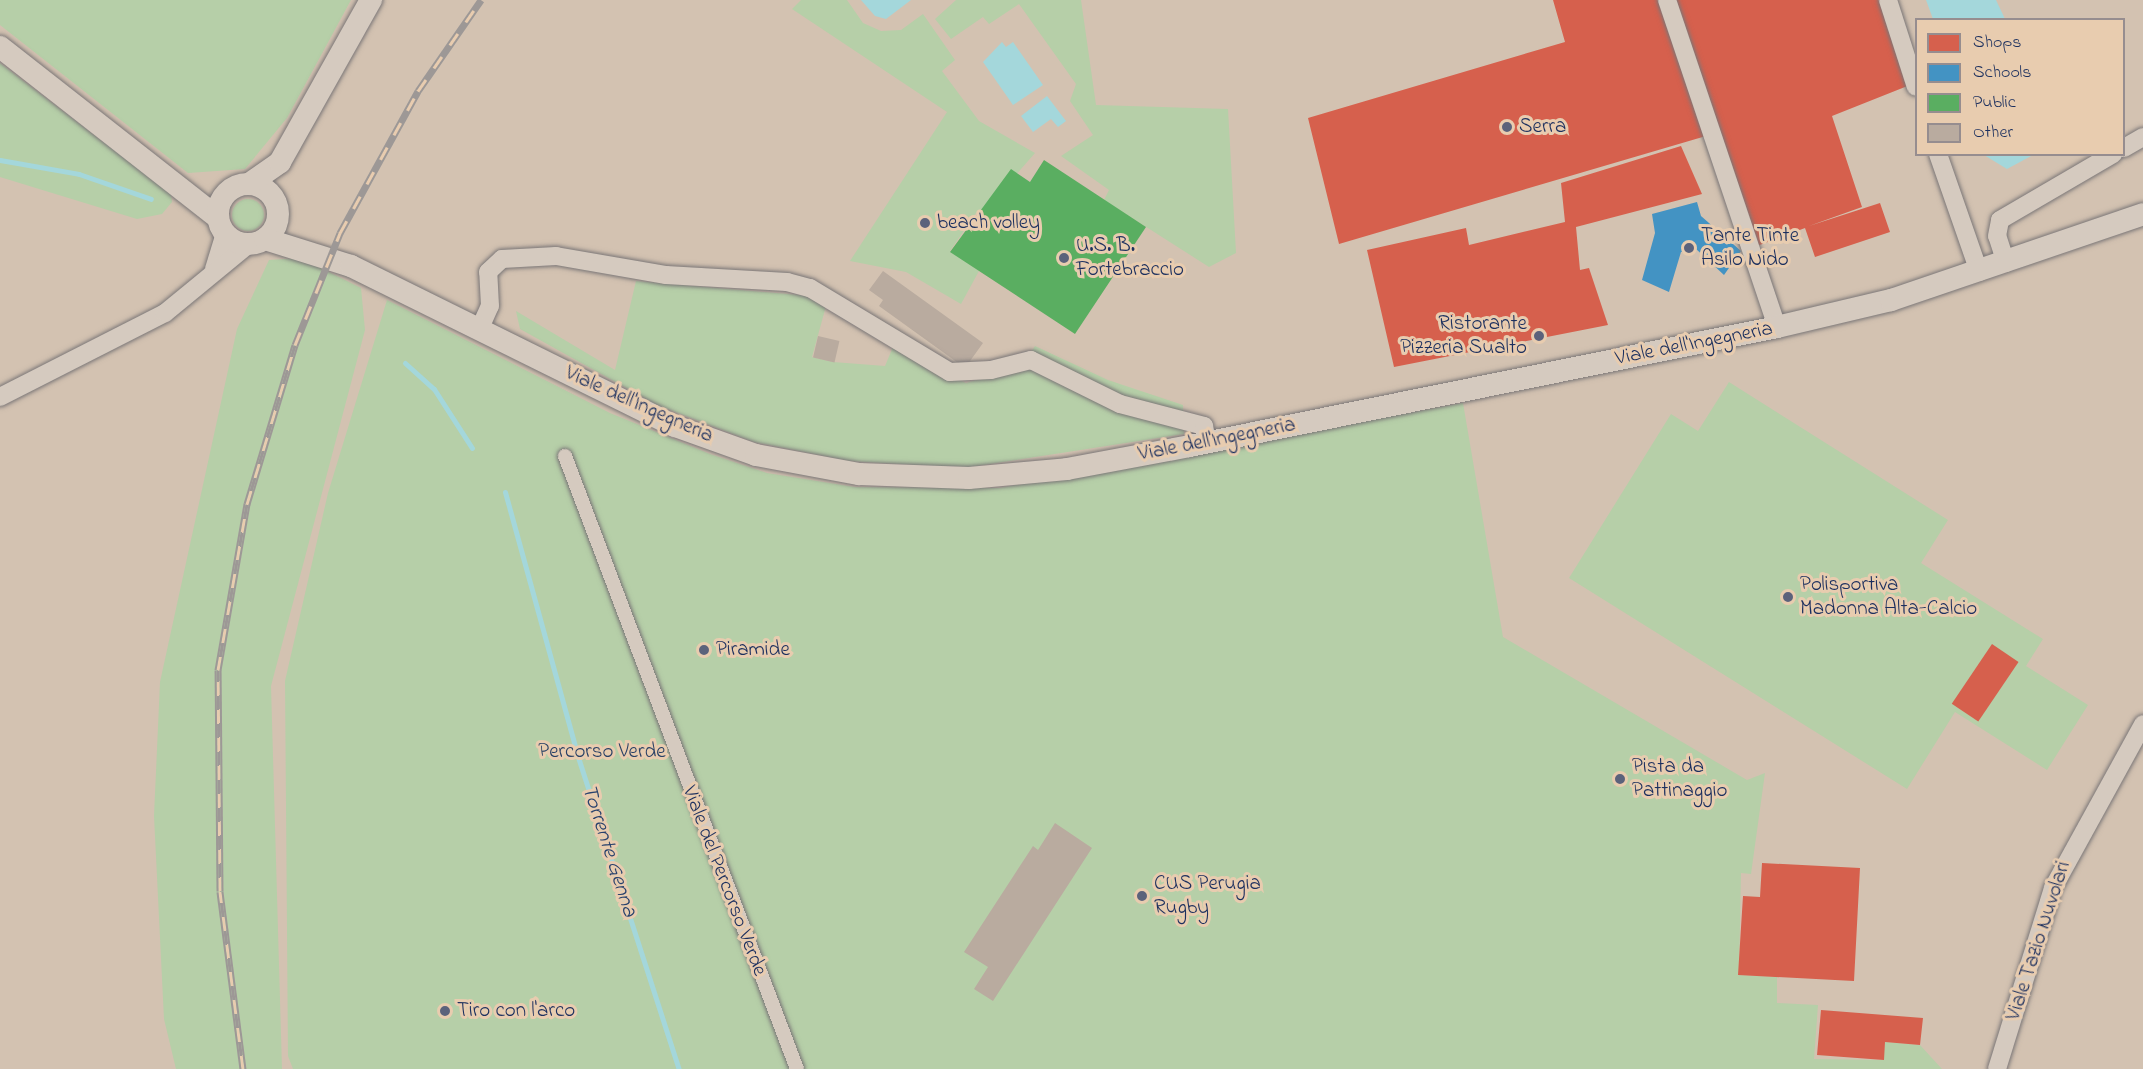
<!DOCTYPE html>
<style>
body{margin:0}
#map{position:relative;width:2143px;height:1069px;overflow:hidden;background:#d3c2b1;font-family:"Indie Flower",sans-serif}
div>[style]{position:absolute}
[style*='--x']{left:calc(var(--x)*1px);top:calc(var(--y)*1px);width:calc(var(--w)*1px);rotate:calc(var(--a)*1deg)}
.green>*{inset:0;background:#b6cfa8}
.round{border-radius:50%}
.water>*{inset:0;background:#a4d7db}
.shops>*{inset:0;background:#d6604d;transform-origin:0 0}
.schools>*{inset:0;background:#4393c3}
.public>*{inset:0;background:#5aae61}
.stream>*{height:5px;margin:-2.5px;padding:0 2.5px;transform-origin:2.5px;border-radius:2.5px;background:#a4d7db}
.building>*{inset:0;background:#b9ab9f;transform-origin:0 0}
.roads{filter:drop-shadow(0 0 2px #7a7677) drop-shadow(0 0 2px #7a7677)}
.pedestrian>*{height:14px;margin:-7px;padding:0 7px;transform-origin:7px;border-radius:7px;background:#d5cabf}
.minor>*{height:18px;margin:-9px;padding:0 9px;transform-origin:9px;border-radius:9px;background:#d5cabf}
.tertiary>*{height:22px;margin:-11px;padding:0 11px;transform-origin:11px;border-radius:11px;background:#d5cabf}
.tertiary>.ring{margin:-11px;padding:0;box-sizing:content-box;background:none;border:22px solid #d5cabf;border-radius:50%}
.rail>*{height:7px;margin-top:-3.5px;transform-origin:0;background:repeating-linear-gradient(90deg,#e8ccaf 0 14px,#9d9896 0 28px);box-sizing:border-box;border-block:2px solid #9d9896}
.dots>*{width:16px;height:16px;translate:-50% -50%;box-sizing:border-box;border:3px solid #e8ccaf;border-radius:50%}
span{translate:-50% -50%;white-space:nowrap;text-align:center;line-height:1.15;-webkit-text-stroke:6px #e8ccaf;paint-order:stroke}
.poi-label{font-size:21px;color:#1b2f5e}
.left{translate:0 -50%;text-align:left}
.right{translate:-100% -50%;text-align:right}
.street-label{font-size:21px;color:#1b2f5e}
.park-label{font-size:21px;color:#284065}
.water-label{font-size:22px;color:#27416c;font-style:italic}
.legend{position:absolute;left:1915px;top:18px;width:210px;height:138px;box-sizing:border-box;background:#e8ccaf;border:2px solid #968d8f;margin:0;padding:8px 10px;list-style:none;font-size:18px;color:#1b2f5e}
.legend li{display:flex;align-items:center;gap:12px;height:30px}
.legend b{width:30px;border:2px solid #968d8f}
</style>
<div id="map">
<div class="green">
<i style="clip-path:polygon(0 0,351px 0,287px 118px,245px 169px,188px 173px,0 25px)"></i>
<i style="clip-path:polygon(801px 0,847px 0,863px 23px,881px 31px,901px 30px,923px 14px,955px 60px,942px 71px,979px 121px,1035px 153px,980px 216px,976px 213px,950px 251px,979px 271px,961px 304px,906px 272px,850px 261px,947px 112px,792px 9px)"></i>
<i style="clip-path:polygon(956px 0,1081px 0,1096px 105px,1228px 109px,1236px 253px,1209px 267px,1104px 200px,1109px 190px,1061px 156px,1093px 135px,1070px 101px,1076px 84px,1019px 4px,989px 24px,983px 17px,951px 39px,935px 19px)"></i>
<i style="clip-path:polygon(0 63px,171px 194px,172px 202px,162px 214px,137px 219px,0 177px)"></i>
<i class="round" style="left:232px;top:199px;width:32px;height:32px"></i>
<i style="clip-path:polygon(301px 258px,361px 288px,365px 330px,271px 686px,282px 1069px,176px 1069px,164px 1019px,154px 816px,160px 682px,237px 329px,269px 260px)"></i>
<i style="clip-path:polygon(636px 281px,812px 296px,826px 306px,812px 357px,833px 362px,885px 366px,893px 347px,966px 383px,1022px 366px,1035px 346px,1108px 380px,1183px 405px,1184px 434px,964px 468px,849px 461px,754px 442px,657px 405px,520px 329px,516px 311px,615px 370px)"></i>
<i style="clip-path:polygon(387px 300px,610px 413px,710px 454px,767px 473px,855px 487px,999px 488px,1463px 403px,1503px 637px,1747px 780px,1765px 773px,1751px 874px,1741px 873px,1739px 975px,1777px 977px,1777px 1003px,1818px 1005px,1814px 1059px,1883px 1060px,1885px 1042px,1920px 1045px,1942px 1069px,293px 1069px,288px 1056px,285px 681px,328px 493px)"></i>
<i style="clip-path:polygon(1729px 382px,1948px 520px,1921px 563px,2043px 639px,2026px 666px,2088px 705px,2047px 770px,1955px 712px,1907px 789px,1569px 578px,1671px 414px,1698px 431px)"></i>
</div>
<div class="water">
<i style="clip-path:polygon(861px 0,911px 0,886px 19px,875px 16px)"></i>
<i style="clip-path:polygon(1926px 0,1996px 0,2005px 19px,1933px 19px)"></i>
<i style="clip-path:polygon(1002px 42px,1006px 47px,1013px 42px,1043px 85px,1013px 105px,983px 62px)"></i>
<i style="clip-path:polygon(1047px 96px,1066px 121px,1058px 127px,1051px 119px,1033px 132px,1021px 116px)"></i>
<i style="clip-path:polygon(1984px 155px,1984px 154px,2033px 155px,2007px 169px)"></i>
</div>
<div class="shops">
<i style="clip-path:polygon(1553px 0,1658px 0,1706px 136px,1339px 244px,1308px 118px,1565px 42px)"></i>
<i style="clip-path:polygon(1672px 0,1882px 0,1915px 83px,1832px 116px,1862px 207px,1809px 226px,1880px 203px,1890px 232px,1815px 257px,1805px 228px,1757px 246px)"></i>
<i style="clip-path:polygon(1681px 146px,1702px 194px,1576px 227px,1580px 270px,1589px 268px,1608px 325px,1394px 367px,1367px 250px,1466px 228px,1469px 245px,1565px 222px,1561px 183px)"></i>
<i style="left:1992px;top:644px;width:32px;height:72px;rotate:34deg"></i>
<i style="clip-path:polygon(1762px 863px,1860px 868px,1854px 981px,1738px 975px,1743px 896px,1760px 897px)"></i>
<i style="clip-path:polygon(1821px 1010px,1923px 1018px,1920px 1045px,1885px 1042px,1884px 1060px,1817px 1055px)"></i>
</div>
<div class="schools">
<i style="clip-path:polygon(1697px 202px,1701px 216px,1741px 251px,1724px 275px,1695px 248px,1681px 252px,1669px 292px,1642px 280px,1655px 233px,1652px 214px)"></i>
</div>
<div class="public">
<i style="clip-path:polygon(1044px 160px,1146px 227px,1075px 334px,950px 252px,1011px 169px,1030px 182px)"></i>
</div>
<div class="stream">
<i style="--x:0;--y:160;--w:80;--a:10"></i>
<i style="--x:79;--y:174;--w:76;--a:19.1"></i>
<i style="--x:405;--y:363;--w:39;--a:42"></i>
<i style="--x:434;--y:389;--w:70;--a:57.2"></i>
<i style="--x:505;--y:492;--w:272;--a:74.6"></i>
<i style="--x:577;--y:754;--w:331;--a:72.1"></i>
</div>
<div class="building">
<i style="clip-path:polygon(883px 271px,983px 343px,965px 368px,879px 306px,883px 300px,869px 290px)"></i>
<i style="left:818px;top:336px;width:22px;height:22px;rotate:13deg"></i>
<i style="clip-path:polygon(1055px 823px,1092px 848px,993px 1001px,974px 989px,988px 967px,964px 952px,1033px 846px,1038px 850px)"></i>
</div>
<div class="roads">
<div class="pedestrian">
<i style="--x:565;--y:456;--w:655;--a:69.27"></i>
</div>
<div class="minor">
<i style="--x:1667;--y:0;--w:345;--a:71.4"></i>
<i style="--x:1888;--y:0;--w:91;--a:72.2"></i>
<i style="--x:2124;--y:148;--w:22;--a:-30"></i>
<i style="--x:1938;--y:154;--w:125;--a:70.8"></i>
<i style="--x:2006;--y:263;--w:28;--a:-108"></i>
<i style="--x:1997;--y:236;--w:16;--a:-79"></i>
<i style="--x:2000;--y:220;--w:131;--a:-30.3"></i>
<i style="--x:214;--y:269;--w:37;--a:-73"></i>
<i style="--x:480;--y:328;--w:24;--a:-66"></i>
<i style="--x:490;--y:306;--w:34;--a:-93"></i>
<i style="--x:488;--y:272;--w:19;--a:-43"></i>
<i style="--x:502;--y:259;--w:54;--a:-3.2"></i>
<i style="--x:556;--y:256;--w:112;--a:9.8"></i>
<i style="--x:666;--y:275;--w:121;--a:3.3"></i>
<i style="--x:787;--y:282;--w:24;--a:15"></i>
<i style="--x:810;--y:288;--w:163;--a:31"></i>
<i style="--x:950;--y:372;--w:41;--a:-2.8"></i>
<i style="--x:991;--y:370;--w:41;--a:-14"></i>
<i style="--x:1031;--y:360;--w:99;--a:26.3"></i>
<i style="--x:1120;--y:404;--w:87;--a:14.7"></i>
<i style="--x:1204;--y:426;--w:16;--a:79"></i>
<i style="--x:0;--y:397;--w:185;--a:-27"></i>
<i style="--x:165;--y:313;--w:109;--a:-39.4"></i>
<i style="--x:1997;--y:1069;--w:189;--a:-72.8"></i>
<i style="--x:2053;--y:888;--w:187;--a:-61.2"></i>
</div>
<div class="tertiary">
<i style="--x:0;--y:47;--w:277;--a:38.1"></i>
<i class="ring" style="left:218px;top:184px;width:38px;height:38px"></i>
<i style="--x:249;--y:184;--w:38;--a:-35"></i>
<i style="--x:280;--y:162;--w:186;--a:-60.7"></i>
<i style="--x:265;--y:239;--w:90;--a:17.4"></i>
<i style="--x:351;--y:266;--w:361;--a:26.3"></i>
<i style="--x:675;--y:426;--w:86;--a:19.7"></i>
<i style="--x:756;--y:455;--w:105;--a:10.5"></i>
<i style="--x:859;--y:474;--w:110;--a:2.1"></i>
<i style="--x:969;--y:478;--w:98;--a:-5.2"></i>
<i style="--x:1067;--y:469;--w:125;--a:-10.6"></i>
<i style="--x:1190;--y:446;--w:599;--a:-11.46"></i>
<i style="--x:1777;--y:327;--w:117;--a:-13.3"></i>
<i style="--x:1891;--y:300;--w:266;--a:-18.8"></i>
</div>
</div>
<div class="rail">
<i style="--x:243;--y:1069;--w:179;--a:-97.4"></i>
<i style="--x:220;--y:891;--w:221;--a:-90.5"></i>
<i style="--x:218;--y:670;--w:169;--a:-80.1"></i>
<i style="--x:247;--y:504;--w:166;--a:-73.2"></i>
<i style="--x:295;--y:345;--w:121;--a:-68.1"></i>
<i style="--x:340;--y:233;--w:162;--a:-61.2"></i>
<i style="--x:418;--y:91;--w:111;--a:-55.3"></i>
</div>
<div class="dots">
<i style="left:1507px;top:127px;background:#5b627b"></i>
<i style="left:925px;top:223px;background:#5b627b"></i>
<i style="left:1689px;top:248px;background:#5b627b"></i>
<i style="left:1064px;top:258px;background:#5b627b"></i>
<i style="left:1539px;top:336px;background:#5b627b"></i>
<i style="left:1788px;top:597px;background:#5b627b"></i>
<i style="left:704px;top:650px;background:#5b627b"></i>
<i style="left:1620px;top:779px;background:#5b627b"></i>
<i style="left:1142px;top:896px;background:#5b627b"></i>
<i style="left:445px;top:1011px;background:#5b627b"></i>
</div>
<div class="poi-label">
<span class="left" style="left:1519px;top:127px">Serra</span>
<span class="left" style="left:937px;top:223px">beach volley</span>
<span class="left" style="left:1701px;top:248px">Tante Tinte<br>Asilo Nido</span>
<span class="left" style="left:1076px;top:258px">U.S. B.<br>Fortebraccio</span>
<span class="right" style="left:1527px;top:336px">Ristorante<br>Pizzeria Sualto</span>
<span class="left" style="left:1800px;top:597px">Polisportiva<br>Madonna Alta-Calcio</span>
<span class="left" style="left:716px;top:650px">Piramide</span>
<span class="left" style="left:1632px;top:779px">Pista da<br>Pattinaggio</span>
<span class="left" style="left:1154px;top:896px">CUS Perugia<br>Rugby</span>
<span class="left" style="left:457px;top:1011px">Tiro con l'arco</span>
</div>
<div class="street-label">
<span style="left:1694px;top:344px;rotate:-11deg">Viale dell'Ingegneria</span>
<span style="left:639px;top:405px;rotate:24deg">Viale dell'Ingegneria</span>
<span style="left:1217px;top:440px;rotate:-11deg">Viale dell'Ingegneria</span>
<span style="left:724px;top:881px;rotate:69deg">Viale del Percorso Verde</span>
<span style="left:2039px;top:941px;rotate:-72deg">Viale Tazio Nuvolari</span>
</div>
<div class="park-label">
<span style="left:602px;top:752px">Percorso Verde</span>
</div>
<div class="water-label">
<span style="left:608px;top:851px;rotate:72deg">Torrente Genna</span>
</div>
<ul class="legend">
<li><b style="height:16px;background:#d6604d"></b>Shops</li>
<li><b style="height:16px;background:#4393c3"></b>Schools</li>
<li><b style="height:16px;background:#5aae61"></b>Public</li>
<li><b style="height:16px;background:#b9ab9f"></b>Other</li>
</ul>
</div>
